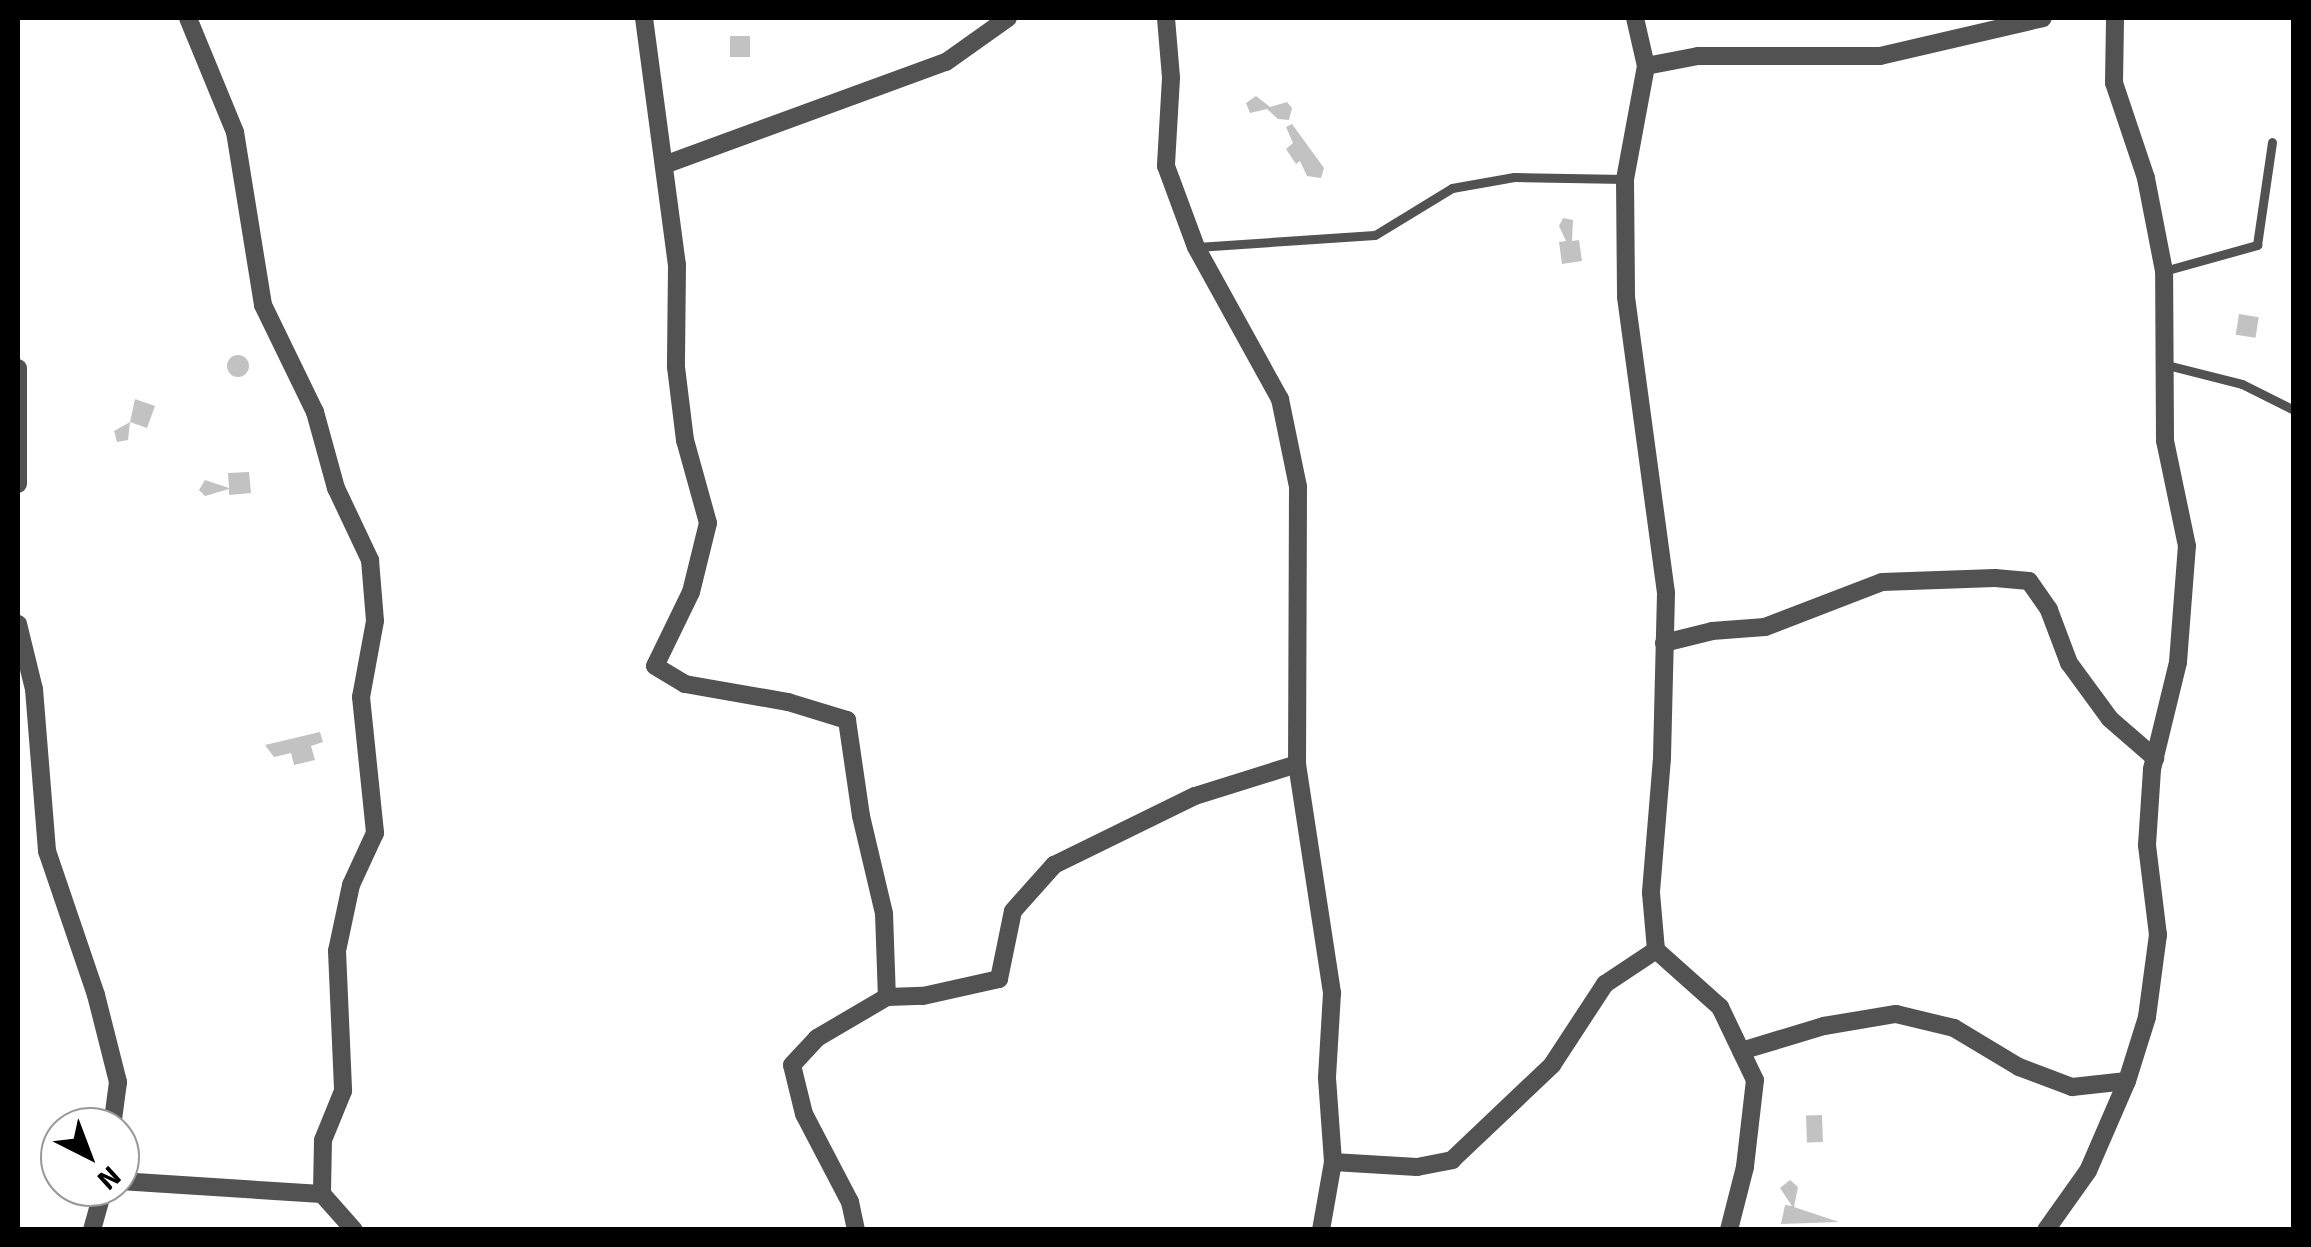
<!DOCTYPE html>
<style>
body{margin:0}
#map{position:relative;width:2311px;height:1247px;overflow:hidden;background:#fff;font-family:Signika,sans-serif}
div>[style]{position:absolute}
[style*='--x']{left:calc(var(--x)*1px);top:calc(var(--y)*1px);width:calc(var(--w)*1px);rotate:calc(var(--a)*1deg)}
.building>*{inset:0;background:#c2c2c2;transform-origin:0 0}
.round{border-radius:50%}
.lane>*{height:9px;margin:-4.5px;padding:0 4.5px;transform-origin:4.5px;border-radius:4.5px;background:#525252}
.street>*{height:18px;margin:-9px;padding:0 9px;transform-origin:9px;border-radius:9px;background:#525252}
span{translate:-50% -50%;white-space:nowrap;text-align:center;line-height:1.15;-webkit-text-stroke:9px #fff;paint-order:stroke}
.frame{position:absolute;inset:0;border:20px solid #000;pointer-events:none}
.north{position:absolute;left:40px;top:1107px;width:100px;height:100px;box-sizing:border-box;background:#fff;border:2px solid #999;border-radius:50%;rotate:138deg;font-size:28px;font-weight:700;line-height:40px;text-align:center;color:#000}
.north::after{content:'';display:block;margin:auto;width:35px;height:45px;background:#000;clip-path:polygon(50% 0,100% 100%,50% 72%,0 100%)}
</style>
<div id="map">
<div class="building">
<i style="left:750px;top:36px;width:21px;height:20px;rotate:90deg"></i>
<i style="clip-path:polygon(1256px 96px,1270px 107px,1287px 102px,1292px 108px,1289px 120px,1278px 119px,1267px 109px,1250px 113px,1246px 103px)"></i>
<i style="clip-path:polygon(1292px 124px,1324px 168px,1321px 178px,1307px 176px,1300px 161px,1296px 164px,1286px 149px,1293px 143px,1286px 127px)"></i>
<i style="clip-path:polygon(1563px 218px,1573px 220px,1572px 241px,1579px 240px,1582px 261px,1562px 264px,1559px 242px,1566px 241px,1559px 226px)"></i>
<i style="left:2239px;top:314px;width:20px;height:21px;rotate:9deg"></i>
<i class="round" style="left:227px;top:355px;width:22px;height:22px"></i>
<i style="clip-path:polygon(135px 399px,155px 406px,147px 428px,130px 422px,128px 440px,117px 442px,114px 431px,130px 422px)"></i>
<i style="clip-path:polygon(249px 472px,251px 493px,229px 495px,229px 489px,205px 496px,199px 490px,205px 480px,229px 488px,228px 473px)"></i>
<i style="clip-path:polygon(320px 732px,323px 742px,311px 746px,315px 760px,294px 765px,291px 753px,274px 757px,265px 745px)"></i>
<i style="left:1822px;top:1115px;width:27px;height:16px;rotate:88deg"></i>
<i style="clip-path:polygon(1790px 1180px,1798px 1187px,1794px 1207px,1839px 1222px,1781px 1224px,1785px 1205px,1792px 1206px,1780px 1188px)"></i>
</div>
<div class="lane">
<i style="--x:1197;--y:247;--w:178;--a:-3.9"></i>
<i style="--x:1375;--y:235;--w:90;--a:-31.4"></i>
<i style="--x:1452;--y:188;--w:63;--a:-10.1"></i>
<i style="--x:1514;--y:177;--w:111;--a:1"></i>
<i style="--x:2164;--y:271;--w:97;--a:-15.6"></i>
<i style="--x:2257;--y:245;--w:104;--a:-81.7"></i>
<i style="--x:2167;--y:365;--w:77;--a:14.2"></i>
<i style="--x:2242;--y:384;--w:58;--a:26.6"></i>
</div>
<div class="street">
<i style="--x:188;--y:18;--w:123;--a:67.6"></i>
<i style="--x:235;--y:132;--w:175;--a:80.8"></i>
<i style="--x:263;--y:305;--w:119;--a:64.1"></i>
<i style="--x:315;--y:412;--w:79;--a:74.6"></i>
<i style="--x:336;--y:488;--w:80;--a:64.7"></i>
<i style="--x:370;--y:560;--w:61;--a:85.3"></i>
<i style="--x:375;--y:621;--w:77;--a:100.4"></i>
<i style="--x:361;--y:697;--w:137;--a:84.1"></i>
<i style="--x:375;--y:833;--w:57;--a:114.8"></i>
<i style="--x:351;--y:885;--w:67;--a:102"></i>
<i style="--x:337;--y:951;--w:140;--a:87.5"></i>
<i style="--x:343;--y:1091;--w:53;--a:112.2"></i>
<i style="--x:323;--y:1140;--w:54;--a:91.1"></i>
<i style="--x:322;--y:1194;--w:48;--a:48.4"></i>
<i style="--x:644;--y:18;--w:249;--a:82.4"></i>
<i style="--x:677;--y:265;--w:102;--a:90.6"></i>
<i style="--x:676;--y:367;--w:74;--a:83"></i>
<i style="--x:685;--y:440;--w:86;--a:74.5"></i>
<i style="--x:708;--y:523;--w:71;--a:103.8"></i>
<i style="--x:691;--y:592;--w:82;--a:115.9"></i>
<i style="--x:655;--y:666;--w:35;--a:31"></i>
<i style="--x:685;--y:684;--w:105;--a:9.9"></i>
<i style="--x:788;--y:702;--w:62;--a:17"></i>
<i style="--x:847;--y:720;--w:97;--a:81.7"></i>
<i style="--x:861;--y:816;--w:100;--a:76.7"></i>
<i style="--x:884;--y:913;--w:84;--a:88"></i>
<i style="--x:1166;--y:18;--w:60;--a:85.2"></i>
<i style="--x:1171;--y:78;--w:88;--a:93.3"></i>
<i style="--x:1166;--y:166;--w:86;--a:69.7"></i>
<i style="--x:1196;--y:247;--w:174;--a:61.1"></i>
<i style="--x:1280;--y:399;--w:90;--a:78.4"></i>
<i style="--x:1298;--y:487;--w:277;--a:90.2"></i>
<i style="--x:1297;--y:764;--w:232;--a:81.3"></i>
<i style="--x:1332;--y:993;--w:85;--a:93.4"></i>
<i style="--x:1327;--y:1078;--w:84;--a:85.9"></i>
<i style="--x:1333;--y:1162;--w:69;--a:100"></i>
<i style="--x:1635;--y:18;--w:49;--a:77.1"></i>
<i style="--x:1646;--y:66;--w:115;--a:100.5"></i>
<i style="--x:1625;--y:179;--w:118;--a:89.5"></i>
<i style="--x:1626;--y:297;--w:299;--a:82.3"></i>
<i style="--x:1666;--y:593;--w:165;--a:91.4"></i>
<i style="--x:1662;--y:758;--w:135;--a:94.7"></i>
<i style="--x:1651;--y:893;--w:57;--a:85"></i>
<i style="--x:1656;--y:950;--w:86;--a:41.7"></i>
<i style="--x:1720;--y:1007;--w:81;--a:64.4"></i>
<i style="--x:1755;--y:1080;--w:88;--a:96.6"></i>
<i style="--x:1745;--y:1167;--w:65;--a:104.3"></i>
<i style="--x:1646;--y:66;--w:53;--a:-10.9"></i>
<i style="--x:1698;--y:56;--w:182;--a:0"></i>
<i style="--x:1880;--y:56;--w:167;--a:-13.1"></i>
<i style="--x:664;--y:165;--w:300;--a:-20.1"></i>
<i style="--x:946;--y:62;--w:76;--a:-35.4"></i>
<i style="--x:18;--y:368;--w:116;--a:90"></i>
<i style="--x:18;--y:624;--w:67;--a:76.2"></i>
<i style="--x:34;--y:689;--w:163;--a:85.4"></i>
<i style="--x:47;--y:851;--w:152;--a:71.2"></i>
<i style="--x:96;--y:995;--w:90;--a:75.8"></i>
<i style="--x:118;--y:1082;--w:45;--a:97.6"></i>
<i style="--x:1664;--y:643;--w:49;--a:-14"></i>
<i style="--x:1712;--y:631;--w:53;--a:-4.3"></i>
<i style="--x:1765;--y:627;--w:125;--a:-21"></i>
<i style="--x:1882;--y:582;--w:113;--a:-2"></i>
<i style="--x:1995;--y:578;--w:34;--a:5"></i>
<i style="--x:2029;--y:581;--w:35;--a:55"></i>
<i style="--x:2049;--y:610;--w:57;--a:69.3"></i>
<i style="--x:2069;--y:663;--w:69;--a:53.8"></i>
<i style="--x:2110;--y:719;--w:60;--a:40.9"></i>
<i style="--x:1741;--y:1051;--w:87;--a:-16.8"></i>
<i style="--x:1824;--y:1026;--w:73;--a:-9.5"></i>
<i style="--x:1896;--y:1014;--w:60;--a:13.6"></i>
<i style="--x:1954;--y:1028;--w:76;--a:31"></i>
<i style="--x:2019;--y:1067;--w:57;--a:20.7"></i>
<i style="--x:2072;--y:1087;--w:55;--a:-6.2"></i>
<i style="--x:2127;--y:1081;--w:67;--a:-72.6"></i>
<i style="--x:2147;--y:1017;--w:83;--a:-82.4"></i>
<i style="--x:2158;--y:935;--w:91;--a:-97"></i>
<i style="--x:2147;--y:845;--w:76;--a:-86.2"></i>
<i style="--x:2152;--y:769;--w:110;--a:-76.3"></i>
<i style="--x:2178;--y:662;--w:116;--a:-85.6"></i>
<i style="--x:2187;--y:546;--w:107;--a:-101.8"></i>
<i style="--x:2165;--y:441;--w:170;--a:-90.3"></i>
<i style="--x:2164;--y:271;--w:95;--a:-101"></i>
<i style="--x:2146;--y:178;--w:100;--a:-108.6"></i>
<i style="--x:2114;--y:83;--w:65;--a:-89.1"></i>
<i style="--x:1333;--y:1162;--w:84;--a:3.4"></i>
<i style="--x:1417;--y:1167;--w:36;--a:-11"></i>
<i style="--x:1452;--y:1160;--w:138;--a:-43.5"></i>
<i style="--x:1552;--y:1065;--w:97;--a:-56.8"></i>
<i style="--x:1605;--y:984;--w:61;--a:-33.7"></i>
<i style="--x:120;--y:1181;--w:202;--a:3.7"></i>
<i style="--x:92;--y:1230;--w:45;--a:-74.4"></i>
<i style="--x:856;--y:1230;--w:29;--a:-102"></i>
<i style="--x:850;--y:1202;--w:99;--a:-117.6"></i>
<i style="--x:804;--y:1114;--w:50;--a:-103.8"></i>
<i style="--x:792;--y:1065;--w:37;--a:-47"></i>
<i style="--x:817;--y:1038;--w:81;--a:-30.4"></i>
<i style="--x:887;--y:997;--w:36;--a:-2"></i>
<i style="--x:923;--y:996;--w:78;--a:-12.6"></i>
<i style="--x:999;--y:979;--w:69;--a:-78.4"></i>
<i style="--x:1013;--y:911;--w:62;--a:-48.3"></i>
<i style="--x:1054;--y:865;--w:157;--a:-26.1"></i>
<i style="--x:1195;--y:796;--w:107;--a:-17.4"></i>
<i style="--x:2046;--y:1230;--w:72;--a:-54.6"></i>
<i style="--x:2088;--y:1171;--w:98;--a:-66.6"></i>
</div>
<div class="frame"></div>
<div class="north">N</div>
</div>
